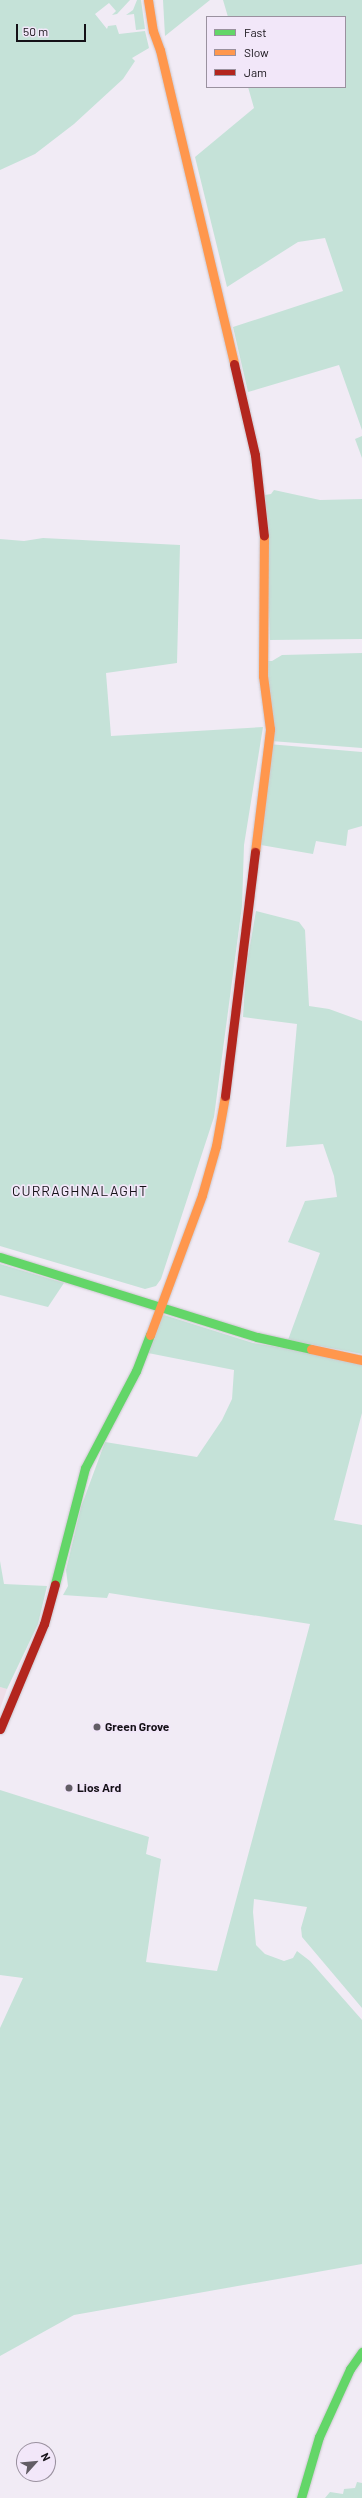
<!DOCTYPE html>
<style>
body{margin:0}
#map{position:relative;width:362px;height:2498px;overflow:hidden;background:#f1ebf5;font-family:Barlow,sans-serif}
div>[style]{position:absolute}
[style*='--x']{left:calc(var(--x)*1px);top:calc(var(--y)*1px);width:calc(var(--w)*1px);rotate:calc(var(--a)*1deg)}
.commercial>*{inset:0;background:#eedee8}
.green>*{inset:0;background:#c5e2d8}
.roads{filter:drop-shadow(0 0 1px #ccc8cf) drop-shadow(0 0 1px #ccc8cf)}
.fast>*{height:9px;margin:-4.5px;padding:0 4.5px;transform-origin:4.5px;border-radius:4.5px;background:#63d668}
.slow>*{height:9px;margin:-4.5px;padding:0 4.5px;transform-origin:4.5px;border-radius:4.5px;background:#ff974d}
.jam>*{height:9px;margin:-4.5px;padding:0 4.5px;transform-origin:4.5px;border-radius:4.5px;background:#b3261e}
.dots>*{width:11px;height:11px;translate:-50% -50%;box-sizing:border-box;border:2px solid #f2e7f9;border-radius:50%}
span{translate:-50% -50%;white-space:nowrap;text-align:center;line-height:1.15;-webkit-text-stroke:3.5px #f2e7f9;paint-order:stroke}
.poi-label{font-size:12px;color:#151117;font-weight:700}
.left{translate:0 -50%;text-align:left}
.quarter-label{font-size:14px;color:#151117;letter-spacing:1px}
.legend{position:absolute;left:206px;top:16px;width:140px;height:72px;box-sizing:border-box;background:#f2e7f9;border:1px solid #9a919f;margin:0;padding:5px 7px;list-style:none;font-size:12px;color:#151117}
.legend li{display:flex;align-items:center;gap:8px;height:20px}
.legend b{width:20px;border:1px solid #9a919f}
.north{position:absolute;left:16px;top:2442px;width:40px;height:40px;box-sizing:border-box;background:#f2e7f9;border:1px solid #9a919f;border-radius:50%;rotate:63deg;font-size:11px;font-weight:700;line-height:16px;text-align:center;color:#151117}
.north::after{content:'';display:block;margin:auto;width:14px;height:18px;background:#625d65;clip-path:polygon(50% 0,100% 100%,50% 72%,0 100%)}
.scale{position:absolute;left:16px;top:24px;width:70px;height:18px;box-sizing:border-box;border:2px solid #151117;border-top:0;padding-left:5px;font-size:12px;line-height:14px;white-space:nowrap;color:#151117;-webkit-text-stroke:3px #f2e7f9;paint-order:stroke}
</style>
<div id="map">
<div class="commercial">
<i style="clip-path:polygon(0 1687px,7px 1689px,0 1709px)"></i>
</div>
<div class="green">
<i style="clip-path:polygon(0 0,130px 0,117px 14px,112px 15px,116px 11px,109px 3px,95px 14px,107px 29px,108px 26px,116px 25px,119px 34px,145px 31px,149px 48px,132px 58px,135px 61px,123px 79px,74px 124px,35px 154px,0 170px)"></i>
<i style="clip-path:polygon(137px 0,141px 0,145px 29px,136px 30px,134px 14px,126px 15px,133px 10px)"></i>
<i style="clip-path:polygon(163px 0,210px 0,165px 36px)"></i>
<i style="clip-path:polygon(223px 0,362px 0,362px 430px,339px 365px,248px 392px,233px 327px,343px 291px,325px 238px,298px 242px,227px 287px,195px 157px,254px 108px,248px 87px,345px 87px,345px 17px,228px 17px)"></i>
<i style="clip-path:polygon(362px 436px,362px 458px,355px 439px)"></i>
<i style="clip-path:polygon(274px 490px,320px 500px,362px 499px,362px 639px,270px 640px,265px 495px,271px 494px)"></i>
<i style="clip-path:polygon(43px 538px,180px 545px,177px 663px,106px 673px,111px 736px,263px 727px,244px 845px,242px 906px,214px 1117px,161px 1279px,156px 1286px,145px 1289px,0 1246px,0 539px,24px 541px)"></i>
<i style="clip-path:polygon(362px 653px,362px 748px,271px 741px,267px 661px,272px 661px,282px 655px)"></i>
<i style="clip-path:polygon(268px 744px,362px 752px,362px 826px,348px 830px,346px 846px,316px 841px,313px 854px,255px 844px)"></i>
<i style="clip-path:polygon(256px 911px,299px 922px,305px 930px,309px 1006px,329px 1009px,362px 1021px,362px 1354px,288px 1340px,320px 1253px,288px 1242px,305px 1201px,337px 1197px,334px 1176px,323px 1144px,286px 1147px,297px 1024px,243px 1017px,246px 968px)"></i>
<i style="clip-path:polygon(0 1264px,64px 1283px,48px 1307px,0 1295px)"></i>
<i style="clip-path:polygon(164px 1315px,253px 1343px,362px 1360px,362px 1413px,334px 1520px,362px 1525px,362px 2008px,302px 1937px,301px 1928px,307px 1907px,254px 1899px,253px 1912px,256px 1945px,265px 1954px,284px 1961px,293px 1958px,297px 1951px,310px 1961px,362px 2020px,362px 2264px,74px 2315px,0 2356px,0 2028px,23px 1978px,0 1975px,0 1790px,149px 1837px,146px 1854px,161px 1859px,146px 1962px,217px 1971px,310px 1624px,109px 1593px,107px 1598px,63px 1595px,68px 1586px,66px 1570px,81px 1507px,105px 1442px,197px 1457px,222px 1420px,232px 1399px,234px 1370px,148px 1353px,159px 1319px)"></i>
<i style="clip-path:polygon(0 1561px,4px 1584px,47px 1586px,38px 1624px,7px 1689px,0 1687px)"></i>
<i style="clip-path:polygon(357px 2482px,362px 2483px,362px 2498px,325px 2498px,330px 2492px,343px 2494px,344px 2489px,355px 2488px)"></i>
</div>
<div class="roads">
<div class="fast">
<i style="--x:0;--y:1257;--w:269;--a:17.3"></i>
<i style="--x:257;--y:1337;--w:55;--a:12.5"></i>
<i style="--x:55;--y:1584;--w:120;--a:-75.5"></i>
<i style="--x:85;--y:1468;--w:110;--a:-62.3"></i>
<i style="--x:136;--y:1371;--w:39;--a:-69"></i>
<i style="--x:301;--y:2498;--w:64;--a:-73.6"></i>
<i style="--x:319;--y:2437;--w:75;--a:-65.5"></i>
<i style="--x:350;--y:2369;--w:21;--a:-55"></i>
</div>
<div class="slow">
<i style="--x:148;--y:0;--w:31;--a:81"></i>
<i style="--x:153;--y:31;--w:20;--a:70"></i>
<i style="--x:160;--y:50;--w:323;--a:76.7"></i>
<i style="--x:255;--y:852;--w:124;--a:-83"></i>
<i style="--x:270;--y:729;--w:53;--a:-97.5"></i>
<i style="--x:263;--y:676;--w:140;--a:-89.6"></i>
<i style="--x:150;--y:1335;--w:149;--a:-69.6"></i>
<i style="--x:202;--y:1195;--w:51;--a:-74.1"></i>
<i style="--x:216;--y:1146;--w:51;--a:-79.8"></i>
<i style="--x:311;--y:1349;--w:52;--a:12.2"></i>
</div>
<div class="jam">
<i style="--x:234;--y:364;--w:93;--a:77"></i>
<i style="--x:255;--y:455;--w:81;--a:83.7"></i>
<i style="--x:225;--y:1096;--w:246;--a:-83"></i>
<i style="--x:0;--y:1729;--w:114;--a:-67.3"></i>
<i style="--x:44;--y:1624;--w:41;--a:-74.6"></i>
</div>
</div>
<div class="dots">
<i style="left:97px;top:1727px;background:#625d65"></i>
<i style="left:69px;top:1788px;background:#625d65"></i>
</div>
<div class="poi-label">
<span class="left" style="left:105px;top:1727px">Green Grove</span>
<span class="left" style="left:77px;top:1788px">Lios Ard</span>
</div>
<div class="quarter-label">
<span style="left:80px;top:1191px">CURRAGHNALAGHT</span>
</div>
<ul class="legend">
<li><b style="height:5px;background:#63d668"></b>Fast</li>
<li><b style="height:5px;background:#ff974d"></b>Slow</li>
<li><b style="height:5px;background:#b3261e"></b>Jam</li>
</ul>
<div class="north">N</div>
<div class="scale">50 m</div>
</div>
